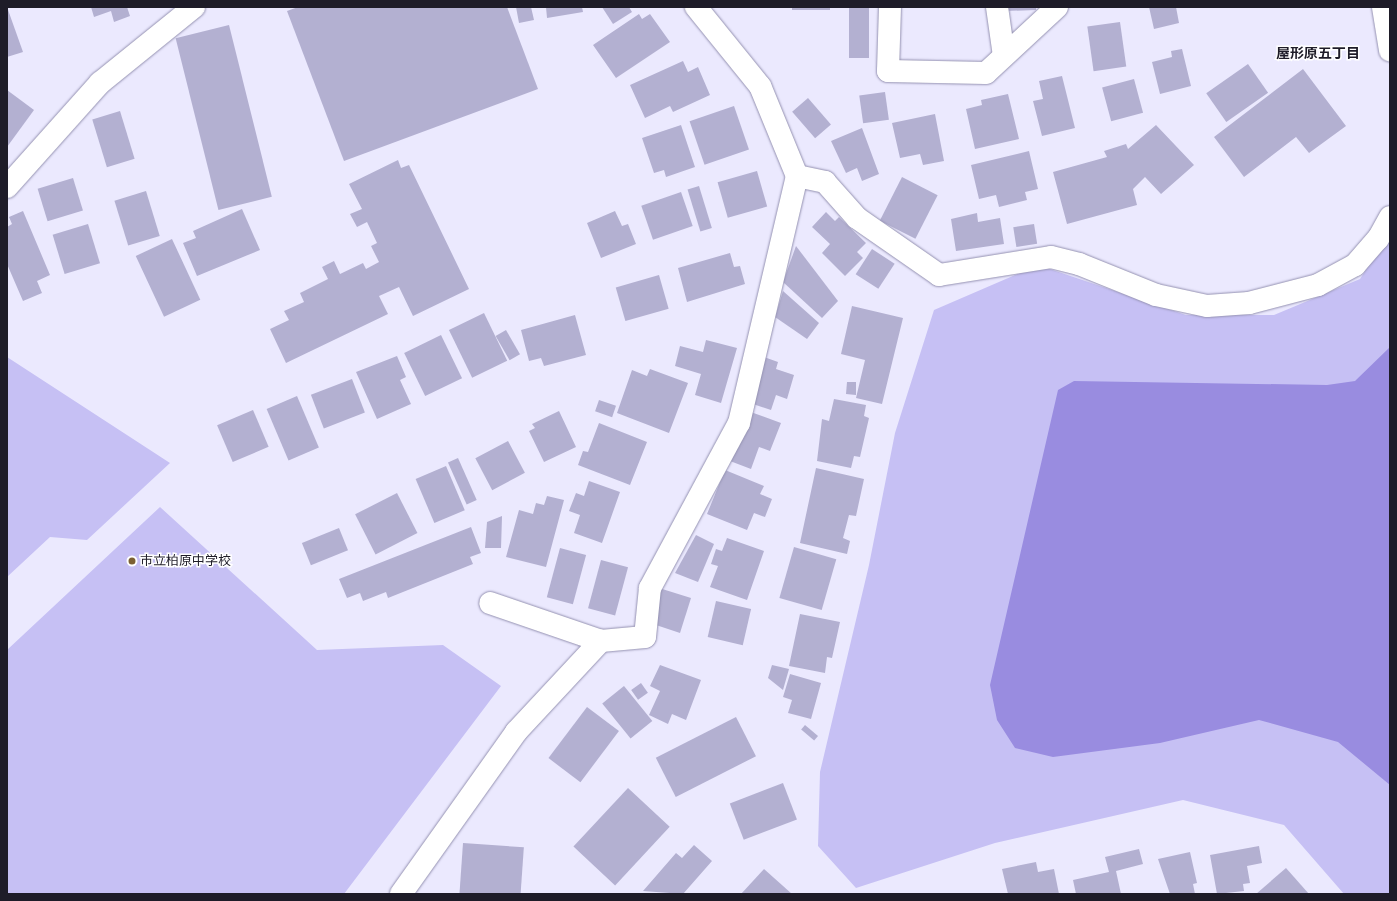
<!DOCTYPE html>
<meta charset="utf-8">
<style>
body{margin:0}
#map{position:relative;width:1397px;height:901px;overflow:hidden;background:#ebe9fe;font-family:"Libre Baskerville","Noto Sans JP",serif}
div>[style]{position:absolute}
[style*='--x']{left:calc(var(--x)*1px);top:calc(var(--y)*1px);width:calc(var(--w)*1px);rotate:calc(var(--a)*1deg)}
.green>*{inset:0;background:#c6c0f4}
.water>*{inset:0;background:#998ce0}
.building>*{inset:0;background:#b3b0d1;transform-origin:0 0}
.roads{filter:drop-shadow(0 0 1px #9491b1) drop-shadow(0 0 1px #9491b1)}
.minor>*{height:22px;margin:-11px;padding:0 11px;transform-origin:11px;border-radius:11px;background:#fff}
.dots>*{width:11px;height:11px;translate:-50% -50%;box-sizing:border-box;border:2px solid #fff;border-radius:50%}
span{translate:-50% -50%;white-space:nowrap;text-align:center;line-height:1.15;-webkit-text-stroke:3px #fff;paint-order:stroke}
.poi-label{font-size:13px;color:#1e1c28}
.left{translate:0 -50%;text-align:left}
.neighbourhood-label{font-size:14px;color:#1e1c28;font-weight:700}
.frame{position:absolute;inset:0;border:8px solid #1e1c28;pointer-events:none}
</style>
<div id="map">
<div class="green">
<i style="clip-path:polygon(1390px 233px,1390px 894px,1344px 894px,1284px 825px,1183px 800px,995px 843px,856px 888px,818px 846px,820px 772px,869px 565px,895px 433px,934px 310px,1038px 265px,1186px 315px,1274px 315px,1360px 279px)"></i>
<i style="clip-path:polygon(7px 357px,170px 463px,87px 540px,50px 537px,7px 577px)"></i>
<i style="clip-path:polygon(160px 507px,317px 650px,443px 645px,501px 686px,344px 894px,7px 894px,7px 650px)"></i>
</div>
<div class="water">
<i style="clip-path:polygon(1390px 347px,1390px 785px,1338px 742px,1259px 720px,1160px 743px,1053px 757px,1015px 748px,997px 720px,990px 685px,1058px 390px,1074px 381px,1327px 385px,1355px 381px)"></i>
</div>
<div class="building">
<i style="clip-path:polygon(7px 7px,23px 52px,7px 57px)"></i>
<i style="clip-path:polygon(91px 7px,127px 7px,130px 16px,114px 22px,111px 11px,94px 17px)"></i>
<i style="clip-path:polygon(298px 7px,507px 7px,538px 89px,344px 161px,287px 11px)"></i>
<i style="clip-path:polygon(516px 7px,531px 7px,534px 20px,519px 23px)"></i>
<i style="clip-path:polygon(546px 7px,582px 7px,583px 12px,547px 18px)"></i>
<i style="clip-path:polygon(602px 7px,629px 7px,632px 12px,613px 24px)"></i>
<i style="left:792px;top:7px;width:38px;height:3px"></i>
<i style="left:849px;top:7px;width:20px;height:51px"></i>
<i style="clip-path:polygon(1003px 7px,1036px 7px,1036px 10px,1004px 11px)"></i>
<i style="clip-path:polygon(1149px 7px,1176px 7px,1179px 23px,1154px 29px)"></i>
<i style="clip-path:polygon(639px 14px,642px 19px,650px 14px,670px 42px,616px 78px,593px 45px)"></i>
<i style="left:1120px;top:22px;width:45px;height:33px;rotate:82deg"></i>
<i style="left:229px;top:25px;width:177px;height:55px;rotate:76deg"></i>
<i style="clip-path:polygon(1182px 49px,1191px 86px,1160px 94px,1152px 62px,1172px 57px,1171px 51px)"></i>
<i style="clip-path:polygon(683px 61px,688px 72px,698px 67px,710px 95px,673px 112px,670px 106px,645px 118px,630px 85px)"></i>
<i style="left:1248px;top:64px;width:35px;height:51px;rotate:55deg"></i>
<i style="clip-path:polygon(1303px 69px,1346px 126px,1309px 153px,1296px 137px,1244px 177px,1214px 137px)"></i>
<i style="clip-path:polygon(1062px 76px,1075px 128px,1042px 136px,1033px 101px,1043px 99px,1039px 81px)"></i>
<i style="left:1134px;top:79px;width:35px;height:33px;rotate:75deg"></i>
<i style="clip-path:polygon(7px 90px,34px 110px,7px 147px)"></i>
<i style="left:885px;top:92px;width:28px;height:26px;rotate:82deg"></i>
<i style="clip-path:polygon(1008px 94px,1019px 139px,975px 149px,966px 109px,982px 105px,981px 100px)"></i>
<i style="left:808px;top:98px;width:35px;height:21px;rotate:49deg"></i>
<i style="left:734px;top:106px;width:46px;height:47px;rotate:71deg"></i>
<i style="left:120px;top:111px;width:50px;height:29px;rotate:73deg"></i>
<i style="clip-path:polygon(935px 114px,944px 161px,923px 165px,920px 154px,900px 158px,892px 123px)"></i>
<i style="clip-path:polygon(681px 125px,695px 167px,666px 177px,664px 170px,654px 173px,642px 138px)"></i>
<i style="clip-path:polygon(1156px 125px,1194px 165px,1161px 194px,1145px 177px,1133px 189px,1137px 205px,1067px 224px,1053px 172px,1107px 157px,1104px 151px,1126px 144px,1128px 149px)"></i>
<i style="clip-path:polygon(862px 128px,879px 174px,862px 181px,857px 168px,846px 173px,831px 141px)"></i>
<i style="clip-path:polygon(1029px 151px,1038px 189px,1025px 192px,1027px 200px,999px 207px,996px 195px,979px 199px,971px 165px)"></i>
<i style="clip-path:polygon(398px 160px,401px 168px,409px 165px,469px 289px,413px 316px,399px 287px,379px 296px,388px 314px,286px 363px,270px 329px,289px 320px,284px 311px,304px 302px,300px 293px,328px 279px,322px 267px,334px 261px,340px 274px,363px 263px,366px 269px,379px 262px,371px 246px,377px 243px,367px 222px,357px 227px,350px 214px,362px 209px,349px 184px)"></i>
<i style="left:757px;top:171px;width:37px;height:41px;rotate:74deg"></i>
<i style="left:902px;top:177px;width:40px;height:49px;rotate:27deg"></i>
<i style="left:73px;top:178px;width:34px;height:37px;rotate:73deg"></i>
<i style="left:699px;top:186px;width:44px;height:12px;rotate:73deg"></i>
<i style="left:146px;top:191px;width:47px;height:33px;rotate:73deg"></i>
<i style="left:681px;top:192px;width:36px;height:42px;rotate:71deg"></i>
<i style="clip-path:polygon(242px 209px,260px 250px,197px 276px,183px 243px,196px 238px,193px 231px)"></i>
<i style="clip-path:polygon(23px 211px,50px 275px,37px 281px,42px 293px,23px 301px,7px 264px,7px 227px,12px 224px,9px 217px)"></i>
<i style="clip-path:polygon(615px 211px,622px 226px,628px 224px,636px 244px,601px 258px,587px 223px)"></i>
<i style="clip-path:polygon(826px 212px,835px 221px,839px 217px,866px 243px,857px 252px,863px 258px,845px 276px,822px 253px,830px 244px,812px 227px)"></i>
<i style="clip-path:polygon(977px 213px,978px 222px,1000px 218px,1004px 244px,956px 251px,951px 219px)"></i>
<i style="left:88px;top:224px;width:41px;height:37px;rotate:73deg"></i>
<i style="left:1034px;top:224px;width:20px;height:21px;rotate:81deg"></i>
<i style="left:172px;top:239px;width:67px;height:40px;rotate:65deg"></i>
<i style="clip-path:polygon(796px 246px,838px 301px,822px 318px,783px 282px)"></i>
<i style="left:872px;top:249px;width:27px;height:30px;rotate:33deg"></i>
<i style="clip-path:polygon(730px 253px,734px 267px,740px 266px,745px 284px,687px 302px,678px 268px)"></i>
<i style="left:659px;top:275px;width:35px;height:45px;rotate:74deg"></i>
<i style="clip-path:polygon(783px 291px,819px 323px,807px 339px,775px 317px)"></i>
<i style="clip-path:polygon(852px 306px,903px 318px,882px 404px,856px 398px,865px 360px,841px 354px)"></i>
<i style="left:484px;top:313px;width:53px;height:39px;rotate:64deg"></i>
<i style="clip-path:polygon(575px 315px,586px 355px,544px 366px,541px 358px,529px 361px,521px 330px)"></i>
<i style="left:506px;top:330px;width:28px;height:12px;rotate:60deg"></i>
<i style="left:441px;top:335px;width:48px;height:41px;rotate:64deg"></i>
<i style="clip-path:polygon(706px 340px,737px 348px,721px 403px,695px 395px,701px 374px,675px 366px,680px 346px,703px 352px)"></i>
<i style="clip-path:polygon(397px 356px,406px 377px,400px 380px,411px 404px,377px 419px,356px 372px)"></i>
<i style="clip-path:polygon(764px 357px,778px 362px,776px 369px,794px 375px,787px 399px,776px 395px,771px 410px,750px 403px)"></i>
<i style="clip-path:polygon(650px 369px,688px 383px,669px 433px,617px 413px,632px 370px,647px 376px)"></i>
<i style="left:352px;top:379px;width:36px;height:44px;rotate:69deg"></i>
<i style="clip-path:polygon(847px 382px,856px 382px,856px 395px,846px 394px)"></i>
<i style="left:297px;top:396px;width:56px;height:33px;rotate:67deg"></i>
<i style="clip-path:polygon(834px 399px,866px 405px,864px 416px,869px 418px,860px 457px,854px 456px,851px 468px,817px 461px,822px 419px,829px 421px)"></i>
<i style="left:599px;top:400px;width:18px;height:12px;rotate:19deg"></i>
<i style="left:253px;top:410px;width:40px;height:39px;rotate:67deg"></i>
<i style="clip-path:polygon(559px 411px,576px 447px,544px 462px,529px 431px,535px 428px,532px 424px)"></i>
<i style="clip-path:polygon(748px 411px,781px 423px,770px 451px,759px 447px,751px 469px,730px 461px)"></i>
<i style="clip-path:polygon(599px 423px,647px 442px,630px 485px,578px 465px,583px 451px,588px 452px)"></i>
<i style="left:508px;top:441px;width:36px;height:37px;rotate:62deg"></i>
<i style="left:458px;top:458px;width:46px;height:11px;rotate:66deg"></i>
<i style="left:446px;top:466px;width:48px;height:33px;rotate:67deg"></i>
<i style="clip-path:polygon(816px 468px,864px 479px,856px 516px,849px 515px,843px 538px,850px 541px,847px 554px,800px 543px)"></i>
<i style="clip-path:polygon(725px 470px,764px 486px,760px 494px,772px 499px,765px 517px,754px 513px,747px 530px,707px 514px)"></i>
<i style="clip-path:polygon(589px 481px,620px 492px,602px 543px,574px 533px,580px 515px,569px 511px,576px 493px,584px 496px)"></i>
<i style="left:397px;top:493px;width:45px;height:47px;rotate:63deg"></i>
<i style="clip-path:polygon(547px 496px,564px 500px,546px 567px,506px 557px,519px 510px,533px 514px,536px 503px,544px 505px)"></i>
<i style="clip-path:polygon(502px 516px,501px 548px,485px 548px,487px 522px)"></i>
<i style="clip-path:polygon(471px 527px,481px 553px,470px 557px,473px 564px,388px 598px,386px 592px,363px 601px,360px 593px,347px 598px,339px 579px)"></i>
<i style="left:339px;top:528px;width:24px;height:40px;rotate:68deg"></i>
<i style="clip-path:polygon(696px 535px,714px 544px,698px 582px,675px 573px)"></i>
<i style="clip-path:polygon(727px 538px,764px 551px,747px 600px,710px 587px,718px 566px,711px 564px,716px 549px,722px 551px)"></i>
<i style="left:794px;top:547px;width:44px;height:53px;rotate:16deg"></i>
<i style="left:560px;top:548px;width:27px;height:51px;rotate:15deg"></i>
<i style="left:601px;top:560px;width:28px;height:50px;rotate:15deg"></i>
<i style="clip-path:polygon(659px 588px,691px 598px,680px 633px,653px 624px)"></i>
<i style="left:716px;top:601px;width:36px;height:37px;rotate:13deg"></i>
<i style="clip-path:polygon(800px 614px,840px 622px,832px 658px,827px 657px,825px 673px,789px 666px)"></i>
<i style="clip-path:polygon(660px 665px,701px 680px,686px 720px,672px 714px,668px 724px,649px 715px,660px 691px,650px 686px)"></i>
<i style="clip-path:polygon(772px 665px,789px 669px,783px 690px,768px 678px)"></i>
<i style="clip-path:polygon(790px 674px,821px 683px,811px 719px,788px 713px,792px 700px,783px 697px)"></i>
<i style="left:641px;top:683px;width:12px;height:12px;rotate:55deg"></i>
<i style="left:624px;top:686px;width:45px;height:28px;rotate:51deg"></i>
<i style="left:587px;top:707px;width:40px;height:64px;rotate:37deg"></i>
<i style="left:736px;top:717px;width:44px;height:90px;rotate:63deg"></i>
<i style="left:805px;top:725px;width:17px;height:6px;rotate:40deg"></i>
<i style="left:783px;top:783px;width:39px;height:57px;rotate:69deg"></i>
<i style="left:628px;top:788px;width:57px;height:80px;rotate:43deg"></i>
<i style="left:463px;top:843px;width:61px;height:51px;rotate:4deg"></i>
<i style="clip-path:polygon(694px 845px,712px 861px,683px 894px,643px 891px,676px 853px,682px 858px)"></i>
<i style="clip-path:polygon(1259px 846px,1262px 863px,1247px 866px,1250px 883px,1243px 884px,1244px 891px,1217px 894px,1210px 855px)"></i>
<i style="clip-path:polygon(1139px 849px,1143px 864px,1116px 871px,1121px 894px,1076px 894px,1073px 880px,1109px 872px,1105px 857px)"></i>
<i style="clip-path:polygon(1190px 852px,1197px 883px,1193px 884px,1195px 894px,1170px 894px,1158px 859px)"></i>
<i style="clip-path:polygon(1036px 862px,1038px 872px,1054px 869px,1059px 894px,1008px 894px,1002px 869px)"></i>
<i style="clip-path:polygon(1286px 868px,1309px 894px,1256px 894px)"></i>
<i style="clip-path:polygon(764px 869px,792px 894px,741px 894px)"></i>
</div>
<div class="roads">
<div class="minor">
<i style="--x:890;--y:7;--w:64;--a:91.8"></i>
<i style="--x:888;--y:71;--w:98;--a:1.2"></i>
<i style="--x:986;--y:73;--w:97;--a:-42.9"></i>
<i style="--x:997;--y:7;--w:49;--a:81.9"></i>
<i style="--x:1383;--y:7;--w:44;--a:80.8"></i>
<i style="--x:797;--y:176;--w:29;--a:12"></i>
<i style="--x:825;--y:182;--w:48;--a:48.4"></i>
<i style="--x:857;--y:218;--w:100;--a:34.8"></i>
<i style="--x:939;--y:275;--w:113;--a:-9.1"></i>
<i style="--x:1051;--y:257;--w:29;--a:14"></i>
<i style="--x:1079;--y:264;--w:83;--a:21.9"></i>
<i style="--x:1156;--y:295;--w:52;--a:12.2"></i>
<i style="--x:1207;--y:306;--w:42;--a:-4.1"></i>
<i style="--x:1249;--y:303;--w:71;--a:-14.6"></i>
<i style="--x:1318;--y:285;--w:42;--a:-28.4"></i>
<i style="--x:1355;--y:265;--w:35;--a:-49"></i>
<i style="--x:1378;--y:239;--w:25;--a:-61"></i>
<i style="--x:7;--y:187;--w:140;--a:-48.2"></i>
<i style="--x:100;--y:83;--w:121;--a:-39"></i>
<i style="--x:601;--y:641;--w:44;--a:-5.2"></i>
<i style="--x:645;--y:637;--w:49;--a:-84.2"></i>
<i style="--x:650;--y:588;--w:187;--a:-61.7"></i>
<i style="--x:739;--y:423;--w:254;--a:-76.8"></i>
<i style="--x:797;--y:176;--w:97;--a:-112.3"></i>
<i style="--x:760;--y:86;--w:102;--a:-129"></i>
<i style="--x:401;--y:894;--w:199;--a:-54.6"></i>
<i style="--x:516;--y:732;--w:125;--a:-47"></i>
<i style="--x:601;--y:641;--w:117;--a:-161.1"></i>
</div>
</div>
<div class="dots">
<i style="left:132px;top:561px;background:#7b6032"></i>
</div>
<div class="poi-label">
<span class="left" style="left:140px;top:561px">市立柏原中学校</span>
</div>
<div class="neighbourhood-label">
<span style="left:1318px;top:53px">屋形原五丁目</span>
</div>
<div class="frame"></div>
</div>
